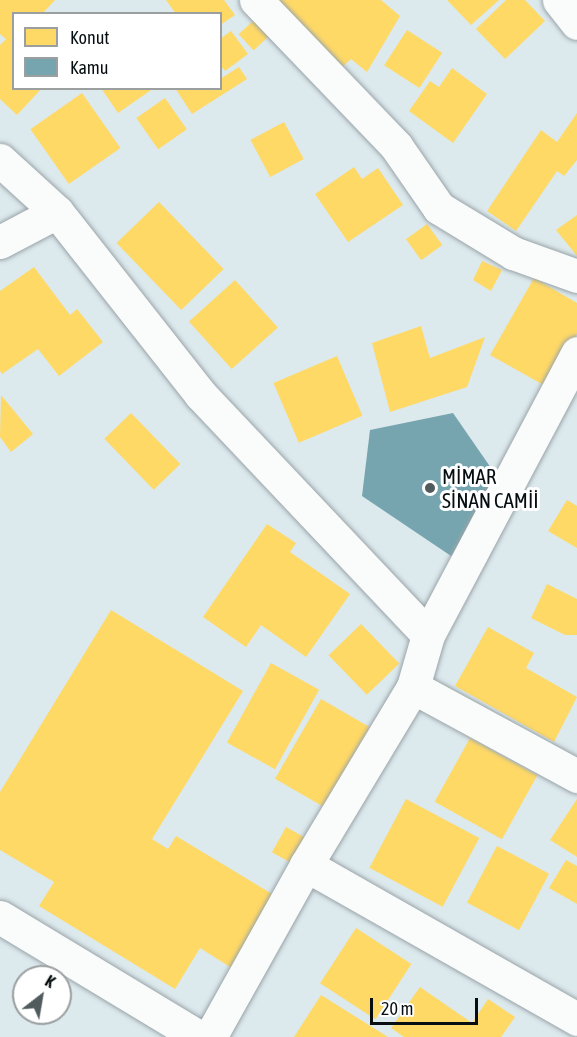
<!DOCTYPE html>
<meta charset="utf-8">
<style>
body{margin:0}
#map{position:relative;width:577px;height:1037px;overflow:hidden;background:#dce9ed;font-family:"Asap Condensed",sans-serif}
div>[style]{position:absolute}
[style*='--x']{left:calc(var(--x)*1px);top:calc(var(--y)*1px);width:calc(var(--w)*1px);rotate:calc(var(--a)*1deg)}
.homes>*{inset:0;background:#ffd966;transform-origin:0 0}
.public>*{inset:0;background:#76a5af}
.roads{filter:drop-shadow(0 0 2px #9aa4a8) drop-shadow(0 0 2px #9aa4a8)}
.minor>*{height:33px;margin:-16.5px;padding:0 16.5px;transform-origin:16.5px;border-radius:16.5px;background:#fafcfc}
.dots>*{width:16px;height:16px;translate:-50% -50%;box-sizing:border-box;border:3px solid #fff;border-radius:50%}
span{translate:-50% -50%;white-space:nowrap;text-align:center;line-height:1.15;-webkit-text-stroke:6px #fff;paint-order:stroke}
.poi-label{font-size:21px;color:#060e11}
.left{translate:0 -50%;text-align:left}
.legend{position:absolute;left:12px;top:12px;width:210px;height:78px;box-sizing:border-box;background:#fff;border:2px solid #9b9fa0;margin:0;padding:8px 10px;list-style:none;font-size:18px;color:#060e11}
.legend li{display:flex;align-items:center;gap:12px;height:30px}
.legend b{width:30px;border:2px solid #9b9fa0}
.north{position:absolute;left:12px;top:965px;width:60px;height:60px;box-sizing:border-box;background:#fff;border:2px solid #9b9fa0;border-radius:50%;rotate:31deg;font-size:16px;font-weight:700;line-height:24px;text-align:center;color:#060e11}
.north::after{content:'';display:block;margin:auto;width:21px;height:27px;background:#515b5e;clip-path:polygon(50% 0,100% 100%,50% 72%,0 100%)}
.scale{position:absolute;left:370px;top:998px;width:108px;height:27px;box-sizing:border-box;border:3px solid #060e11;border-top:0;padding-left:8px;font-size:18px;line-height:21px;white-space:nowrap;color:#060e11;-webkit-text-stroke:4px #fff;paint-order:stroke}
</style>
<div id="map">
<div class="homes">
<i style="clip-path:polygon(0 0,55px 0,42px 14px,14px 14px,14px 88px,42px 88px,17px 115px,0 99px,0 45px,6px 39px,0 34px)"></i>
<i style="clip-path:polygon(166px 0,224px 0,235px 15px,220px 25px,220px 14px,176px 14px)"></i>
<i style="clip-path:polygon(278px 0,381px 0,400px 16px,367px 72px,351px 59px,339px 70px)"></i>
<i style="clip-path:polygon(447px 0,499px 0,471px 25px)"></i>
<i style="clip-path:polygon(506px 0,525px 0,545px 21px,505px 59px,476px 29px)"></i>
<i style="left:254px;top:20px;width:22px;height:21px;rotate:47deg"></i>
<i style="left:407px;top:30px;width:42px;height:42px;rotate:33deg"></i>
<i style="clip-path:polygon(231px 31px,248px 54px,225px 71px,220px 65px,220px 39px)"></i>
<i style="clip-path:polygon(239px 67px,247px 79px,192px 114px,175px 88px,220px 88px,220px 79px)"></i>
<i style="clip-path:polygon(452px 68px,487px 94px,453px 143px,409px 111px,430px 81px,439px 87px)"></i>
<i style="clip-path:polygon(101px 88px,154px 88px,118px 113px)"></i>
<i style="left:82px;top:93px;width:67px;height:63px;rotate:55deg"></i>
<i style="left:165px;top:98px;width:38px;height:35px;rotate:55deg"></i>
<i style="clip-path:polygon(577px 113px,577px 160px,564px 176px,557px 171px,516px 231px,487px 211px,541px 130px,557px 142px)"></i>
<i style="left:284px;top:122px;width:42px;height:38px;rotate:62deg"></i>
<i style="clip-path:polygon(354px 167px,362px 179px,378px 168px,403px 205px,348px 242px,315px 194px)"></i>
<i style="left:159px;top:202px;width:93px;height:59px;rotate:46deg"></i>
<i style="clip-path:polygon(577px 215px,577px 256px,556px 230px)"></i>
<i style="left:427px;top:224px;width:26px;height:26px;rotate:54deg"></i>
<i style="clip-path:polygon(482px 261px,502px 270px,491px 291px,473px 280px)"></i>
<i style="clip-path:polygon(34px 267px,70px 315px,77px 309px,103px 342px,59px 376px,38px 349px,2px 374px,0 371px,0 291px)"></i>
<i style="clip-path:polygon(534px 278px,577px 303px,577px 334px,547px 387px,490px 355px)"></i>
<i style="left:235px;top:280px;width:64px;height:62px;rotate:48deg"></i>
<i style="clip-path:polygon(421px 326px,430px 358px,485px 337px,467px 387px,390px 412px,372px 343px)"></i>
<i style="left:337px;top:356px;width:65px;height:69px;rotate:67deg"></i>
<i style="clip-path:polygon(1px 395px,33px 434px,11px 452px,0 437px)"></i>
<i style="left:131px;top:413px;width:71px;height:37px;rotate:46deg"></i>
<i style="clip-path:polygon(567px 500px,577px 506px,577px 548px,548px 531px)"></i>
<i style="clip-path:polygon(267px 524px,296px 543px,290px 552px,350px 594px,306px 657px,261px 625px,246px 647px,203px 617px)"></i>
<i style="clip-path:polygon(547px 584px,577px 599px,577px 635px,565px 635px,531px 618px)"></i>
<i style="clip-path:polygon(111px 610px,243px 691px,152px 839px,168px 849px,176px 836px,282px 900px,238px 972px,200px 948px,175px 989px,39px 906px,54px 882px,0 850px,0 792px)"></i>
<i style="left:361px;top:624px;width:55px;height:45px;rotate:46deg"></i>
<i style="clip-path:polygon(488px 627px,534px 653px,526px 668px,577px 697px,554px 742px,455px 686px)"></i>
<i style="left:271px;top:663px;width:55px;height:91px;rotate:29deg"></i>
<i style="left:321px;top:699px;width:56px;height:92px;rotate:30deg"></i>
<i style="left:470px;top:738px;width:77px;height:73px;rotate:29deg"></i>
<i style="left:406px;top:799px;width:83px;height:78px;rotate:28deg"></i>
<i style="clip-path:polygon(577px 799px,577px 857px,550px 840px)"></i>
<i style="left:286px;top:827px;width:23px;height:29px;rotate:29deg"></i>
<i style="left:497px;top:846px;width:59px;height:64px;rotate:28deg"></i>
<i style="clip-path:polygon(566px 860px,577px 866px,577px 904px,549px 888px)"></i>
<i style="left:356px;top:928px;width:66px;height:66px;rotate:33deg"></i>
<i style="clip-path:polygon(420px 987px,472px 1023px,488px 999px,515px 1017px,501px 1037px,404px 1037px,391px 1028px)"></i>
<i style="clip-path:polygon(321px 995px,388px 1037px,294px 1037px)"></i>
</div>
<div class="public">
<i style="clip-path:polygon(453px 413px,500px 481px,457px 560px,362px 496px,370px 430px)"></i>
</div>
<div class="roads">
<div class="minor">
<i style="--x:256;--y:0;--w:202;--a:46.2"></i>
<i style="--x:396;--y:146;--w:75;--a:55.3"></i>
<i style="--x:439;--y:208;--w:87;--a:31.3"></i>
<i style="--x:513;--y:253;--w:68;--a:19.8"></i>
<i style="--x:559;--y:0;--w:29;--a:52"></i>
<i style="--x:0;--y:160;--w:77;--a:42.4"></i>
<i style="--x:57;--y:212;--w:233;--a:51.8"></i>
<i style="--x:201;--y:395;--w:330;--a:46.6"></i>
<i style="--x:0;--y:242;--w:64;--a:-27.8"></i>
<i style="--x:413;--y:687;--w:187;--a:28.5"></i>
<i style="--x:306;--y:865;--w:312;--a:29.6"></i>
<i style="--x:0;--y:917;--w:232;--a:31.1"></i>
<i style="--x:210;--y:1037;--w:197;--a:-60.8"></i>
<i style="--x:306;--y:865;--w:208;--a:-59"></i>
<i style="--x:413;--y:687;--w:54;--a:-73.9"></i>
<i style="--x:428;--y:635;--w:319;--a:-62.1"></i>
</div>
</div>
<div class="dots">
<i style="left:430px;top:488px;background:#515b5e"></i>
</div>
<div class="poi-label">
<span class="left" style="left:442px;top:488px">MİMAR<br>SİNAN CAMİİ</span>
</div>
<ul class="legend">
<li><b style="height:16px;background:#ffd966"></b>Konut</li>
<li><b style="height:16px;background:#76a5af"></b>Kamu</li>
</ul>
<div class="north">K</div>
<div class="scale">20 m</div>
</div>
